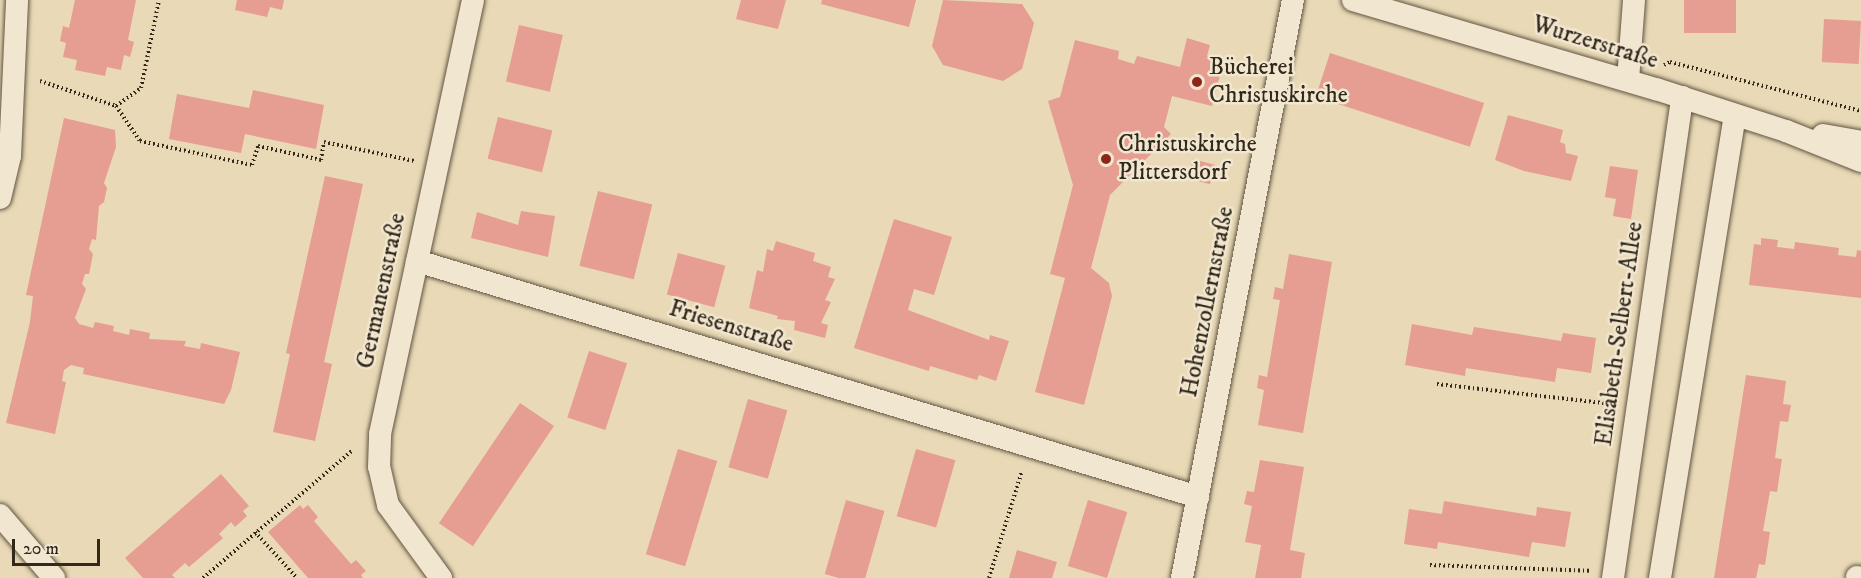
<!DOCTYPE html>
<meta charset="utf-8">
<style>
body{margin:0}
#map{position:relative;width:1861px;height:578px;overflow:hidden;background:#e9d9b6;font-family:"IM FELL DW Pica",serif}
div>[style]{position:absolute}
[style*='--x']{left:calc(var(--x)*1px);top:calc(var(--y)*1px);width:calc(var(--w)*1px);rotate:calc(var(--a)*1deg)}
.building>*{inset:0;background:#e69d92;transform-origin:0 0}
.path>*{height:4px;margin-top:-2px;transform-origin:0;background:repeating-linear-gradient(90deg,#33291b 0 1.5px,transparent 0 4.5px)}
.roads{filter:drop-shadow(0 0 2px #605542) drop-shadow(0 0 2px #605542)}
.street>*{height:22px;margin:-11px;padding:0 11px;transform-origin:11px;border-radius:11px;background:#f1e6d0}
.dots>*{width:16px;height:16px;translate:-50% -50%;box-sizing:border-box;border:3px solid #f1e6d0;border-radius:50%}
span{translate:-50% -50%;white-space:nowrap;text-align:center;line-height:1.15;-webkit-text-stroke:5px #f1e6d0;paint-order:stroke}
.street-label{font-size:24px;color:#33291b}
.poi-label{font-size:24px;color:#33291b}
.left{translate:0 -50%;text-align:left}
.scale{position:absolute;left:12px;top:539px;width:88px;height:27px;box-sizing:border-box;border:3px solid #33291b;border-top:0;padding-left:8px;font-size:18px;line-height:21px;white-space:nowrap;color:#33291b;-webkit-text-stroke:4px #f1e6d0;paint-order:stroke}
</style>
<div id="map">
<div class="building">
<i style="clip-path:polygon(75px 0,136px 0,128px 40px,134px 42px,130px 57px,124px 55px,121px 70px,107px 67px,105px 76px,75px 70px,77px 60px,63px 57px,66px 43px,60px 41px,63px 26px,69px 28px)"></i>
<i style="clip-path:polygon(237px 0,284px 0,282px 10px,270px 7px,267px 17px,235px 10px)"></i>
<i style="clip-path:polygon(741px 0,786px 0,778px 29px,736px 19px)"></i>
<i style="clip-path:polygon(822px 0,916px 0,909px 27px,821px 4px)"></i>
<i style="clip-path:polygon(943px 0,1022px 4px,1034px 23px,1022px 69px,1003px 81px,943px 65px,932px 46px)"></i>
<i style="left:1684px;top:0;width:52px;height:33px"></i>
<i style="left:1824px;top:19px;width:37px;height:43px;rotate:3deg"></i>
<i style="left:519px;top:25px;width:45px;height:58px;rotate:13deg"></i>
<i style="clip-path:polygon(1187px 38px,1210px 45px,1207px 56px,1224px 60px,1212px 106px,1172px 96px,1164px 127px,1171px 134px,1110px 195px,1091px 268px,1109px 283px,1112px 296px,1084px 405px,1035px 392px,1065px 278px,1050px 274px,1073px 185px,1048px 101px,1060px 97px,1075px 40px,1119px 51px,1118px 59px,1134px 64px,1137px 56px,1180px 67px)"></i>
<i style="left:1330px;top:53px;width:162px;height:46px;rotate:18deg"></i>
<i style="clip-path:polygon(253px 90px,324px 105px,316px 149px,245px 134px,241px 153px,169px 139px,177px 94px,249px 108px)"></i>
<i style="clip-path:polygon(1508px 115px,1563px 130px,1560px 142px,1565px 144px,1566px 153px,1578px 156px,1571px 181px,1524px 171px,1495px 160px)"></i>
<i style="left:498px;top:117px;width:56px;height:43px;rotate:14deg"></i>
<i style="clip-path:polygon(64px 118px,115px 130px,116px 147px,104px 183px,107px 188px,104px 202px,99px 206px,96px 240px,92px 239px,89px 249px,93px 254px,89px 274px,85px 274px,82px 284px,86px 289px,75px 318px,79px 324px,93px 328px,95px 322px,114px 326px,113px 331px,129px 335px,130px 329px,150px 333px,149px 339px,186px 341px,184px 346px,200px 349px,201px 343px,240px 352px,231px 390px,224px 404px,83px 374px,84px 368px,71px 365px,64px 370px,62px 381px,66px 382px,55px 434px,6px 423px,30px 322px,33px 296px,26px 295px)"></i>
<i style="left:1193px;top:159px;width:23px;height:20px;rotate:15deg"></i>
<i style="clip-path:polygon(1610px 166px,1638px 170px,1631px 219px,1613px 216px,1616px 199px,1605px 197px)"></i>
<i style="clip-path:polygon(325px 176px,363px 184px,324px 362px,332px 364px,315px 441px,273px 432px,290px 354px,286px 353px)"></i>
<i style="left:598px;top:191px;width:56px;height:77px;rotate:14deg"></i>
<i style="clip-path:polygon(521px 211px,555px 216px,548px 257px,471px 238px,477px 212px,518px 225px)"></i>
<i style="clip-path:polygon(894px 219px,952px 237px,934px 295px,914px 289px,908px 310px,989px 340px,990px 335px,1009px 341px,996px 381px,979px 375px,977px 380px,930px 366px,929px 371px,854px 348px)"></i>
<i style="clip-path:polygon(1761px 238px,1778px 240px,1777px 247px,1794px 249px,1795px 242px,1839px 248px,1838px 255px,1856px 257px,1857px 250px,1861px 251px,1861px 298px,1749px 285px,1754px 244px,1761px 245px)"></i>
<i style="clip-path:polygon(776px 241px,815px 253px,813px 261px,831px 267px,828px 277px,835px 279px,825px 300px,831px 302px,821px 323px,828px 325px,825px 338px,794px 330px,795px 321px,777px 319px,778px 316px,749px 308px,757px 270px,763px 272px,767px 249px,773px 251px)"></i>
<i style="left:678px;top:253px;width:49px;height:43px;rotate:15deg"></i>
<i style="clip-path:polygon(1289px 254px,1332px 262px,1303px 433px,1258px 425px,1264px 390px,1257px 388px,1259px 375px,1267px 377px,1280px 300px,1273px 299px,1275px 287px,1283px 289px)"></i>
<i style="clip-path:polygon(1412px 324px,1472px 335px,1474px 327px,1561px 341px,1563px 333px,1596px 338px,1591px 373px,1557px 368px,1555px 382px,1466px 368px,1465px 376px,1405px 365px)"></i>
<i style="left:589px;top:351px;width:40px;height:70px;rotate:18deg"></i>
<i style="clip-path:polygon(1746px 375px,1786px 381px,1783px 404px,1791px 405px,1788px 422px,1780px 421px,1775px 458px,1782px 459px,1777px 492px,1770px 491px,1763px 531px,1770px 532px,1765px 565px,1759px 564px,1756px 578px,1714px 578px)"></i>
<i style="left:748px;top:399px;width:41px;height:71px;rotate:16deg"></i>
<i style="left:520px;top:403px;width:41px;height:145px;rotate:34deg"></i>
<i style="left:678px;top:449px;width:41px;height:110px;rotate:17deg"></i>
<i style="left:916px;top:449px;width:41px;height:70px;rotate:16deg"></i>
<i style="clip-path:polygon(1260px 460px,1304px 467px,1290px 550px,1305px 553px,1301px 578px,1255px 578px,1261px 545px,1245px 542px,1252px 506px,1244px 504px,1247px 491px,1254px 492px)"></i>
<i style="clip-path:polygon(221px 474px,249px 506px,243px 511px,247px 516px,235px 527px,231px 522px,219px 534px,223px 538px,189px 567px,185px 563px,172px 575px,175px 578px,143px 578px,125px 558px)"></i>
<i style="left:846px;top:500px;width:40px;height:77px;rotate:16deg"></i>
<i style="left:1088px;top:500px;width:41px;height:69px;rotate:17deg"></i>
<i style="clip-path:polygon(1444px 501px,1536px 516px,1537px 507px,1571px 512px,1565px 547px,1532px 542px,1529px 557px,1438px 542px,1437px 549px,1404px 544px,1409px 509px,1442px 514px)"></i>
<i style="clip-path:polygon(300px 505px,303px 509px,308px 505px,318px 517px,314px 521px,351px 564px,356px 560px,366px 571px,361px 575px,363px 578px,308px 578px,268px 532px)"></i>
<i style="clip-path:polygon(1017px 550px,1057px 562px,1052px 578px,1009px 578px)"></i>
</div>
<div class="path">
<i style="--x:1664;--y:65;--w:7;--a:-27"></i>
<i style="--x:1670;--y:62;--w:197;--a:14.4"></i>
<i style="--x:40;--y:81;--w:80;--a:18.2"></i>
<i style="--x:116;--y:106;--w:31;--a:-36"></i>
<i style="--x:141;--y:88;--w:90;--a:-78.4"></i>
<i style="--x:116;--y:106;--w:42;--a:55.6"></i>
<i style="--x:140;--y:141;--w:115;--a:12.1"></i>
<i style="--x:252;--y:165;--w:20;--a:-72"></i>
<i style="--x:258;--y:146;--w:65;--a:12.5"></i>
<i style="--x:321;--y:160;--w:18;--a:-81"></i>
<i style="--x:324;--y:142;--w:92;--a:11.9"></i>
<i style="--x:1437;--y:384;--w:176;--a:6.5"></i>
<i style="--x:255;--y:532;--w:62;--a:47.6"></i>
<i style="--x:1430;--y:565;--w:160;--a:2.1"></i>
<i style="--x:203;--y:578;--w:197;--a:-40.5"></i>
<i style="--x:989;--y:578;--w:112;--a:-72.9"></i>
</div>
<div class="roads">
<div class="street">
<i style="--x:1353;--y:0;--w:316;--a:16.4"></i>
<i style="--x:1656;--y:89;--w:137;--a:17.9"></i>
<i style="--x:1786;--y:131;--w:81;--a:21.8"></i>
<i style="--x:1628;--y:80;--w:80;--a:-85.7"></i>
<i style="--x:1823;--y:135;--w:39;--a:10"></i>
<i style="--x:0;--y:198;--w:43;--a:-76.6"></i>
<i style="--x:10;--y:156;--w:156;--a:-87.4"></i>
<i style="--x:417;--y:261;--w:816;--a:16.81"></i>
<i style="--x:0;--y:515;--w:83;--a:49.4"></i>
<i style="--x:1857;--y:577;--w:4;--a:14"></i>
<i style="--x:441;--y:578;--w:90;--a:-126"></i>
<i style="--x:388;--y:505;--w:39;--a:-103"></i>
<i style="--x:379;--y:467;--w:33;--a:-88"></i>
<i style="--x:380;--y:434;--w:444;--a:-77.9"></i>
<i style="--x:1182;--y:578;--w:589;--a:-79.13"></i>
<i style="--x:1613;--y:578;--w:486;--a:-81.8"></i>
<i style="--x:1660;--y:578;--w:468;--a:-80.8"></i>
</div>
</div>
<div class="dots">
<i style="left:1197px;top:82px;background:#8f2418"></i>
<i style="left:1106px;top:159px;background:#8f2418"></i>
</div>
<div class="street-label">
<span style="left:1595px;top:43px;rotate:17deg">Wurzerstraße</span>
<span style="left:382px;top:291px;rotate:-78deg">Germanenstraße</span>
<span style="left:1208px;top:302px;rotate:-79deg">Hohenzollernstraße</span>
<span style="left:731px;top:327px;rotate:17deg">Friesenstraße</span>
<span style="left:1620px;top:334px;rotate:-82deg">Elisabeth-Selbert-Allee</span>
</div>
<div class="poi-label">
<span class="left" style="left:1209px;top:82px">Bücherei<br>Christuskirche</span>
<span class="left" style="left:1118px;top:159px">Christuskirche<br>Plittersdorf</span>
</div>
<div class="scale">20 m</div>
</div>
